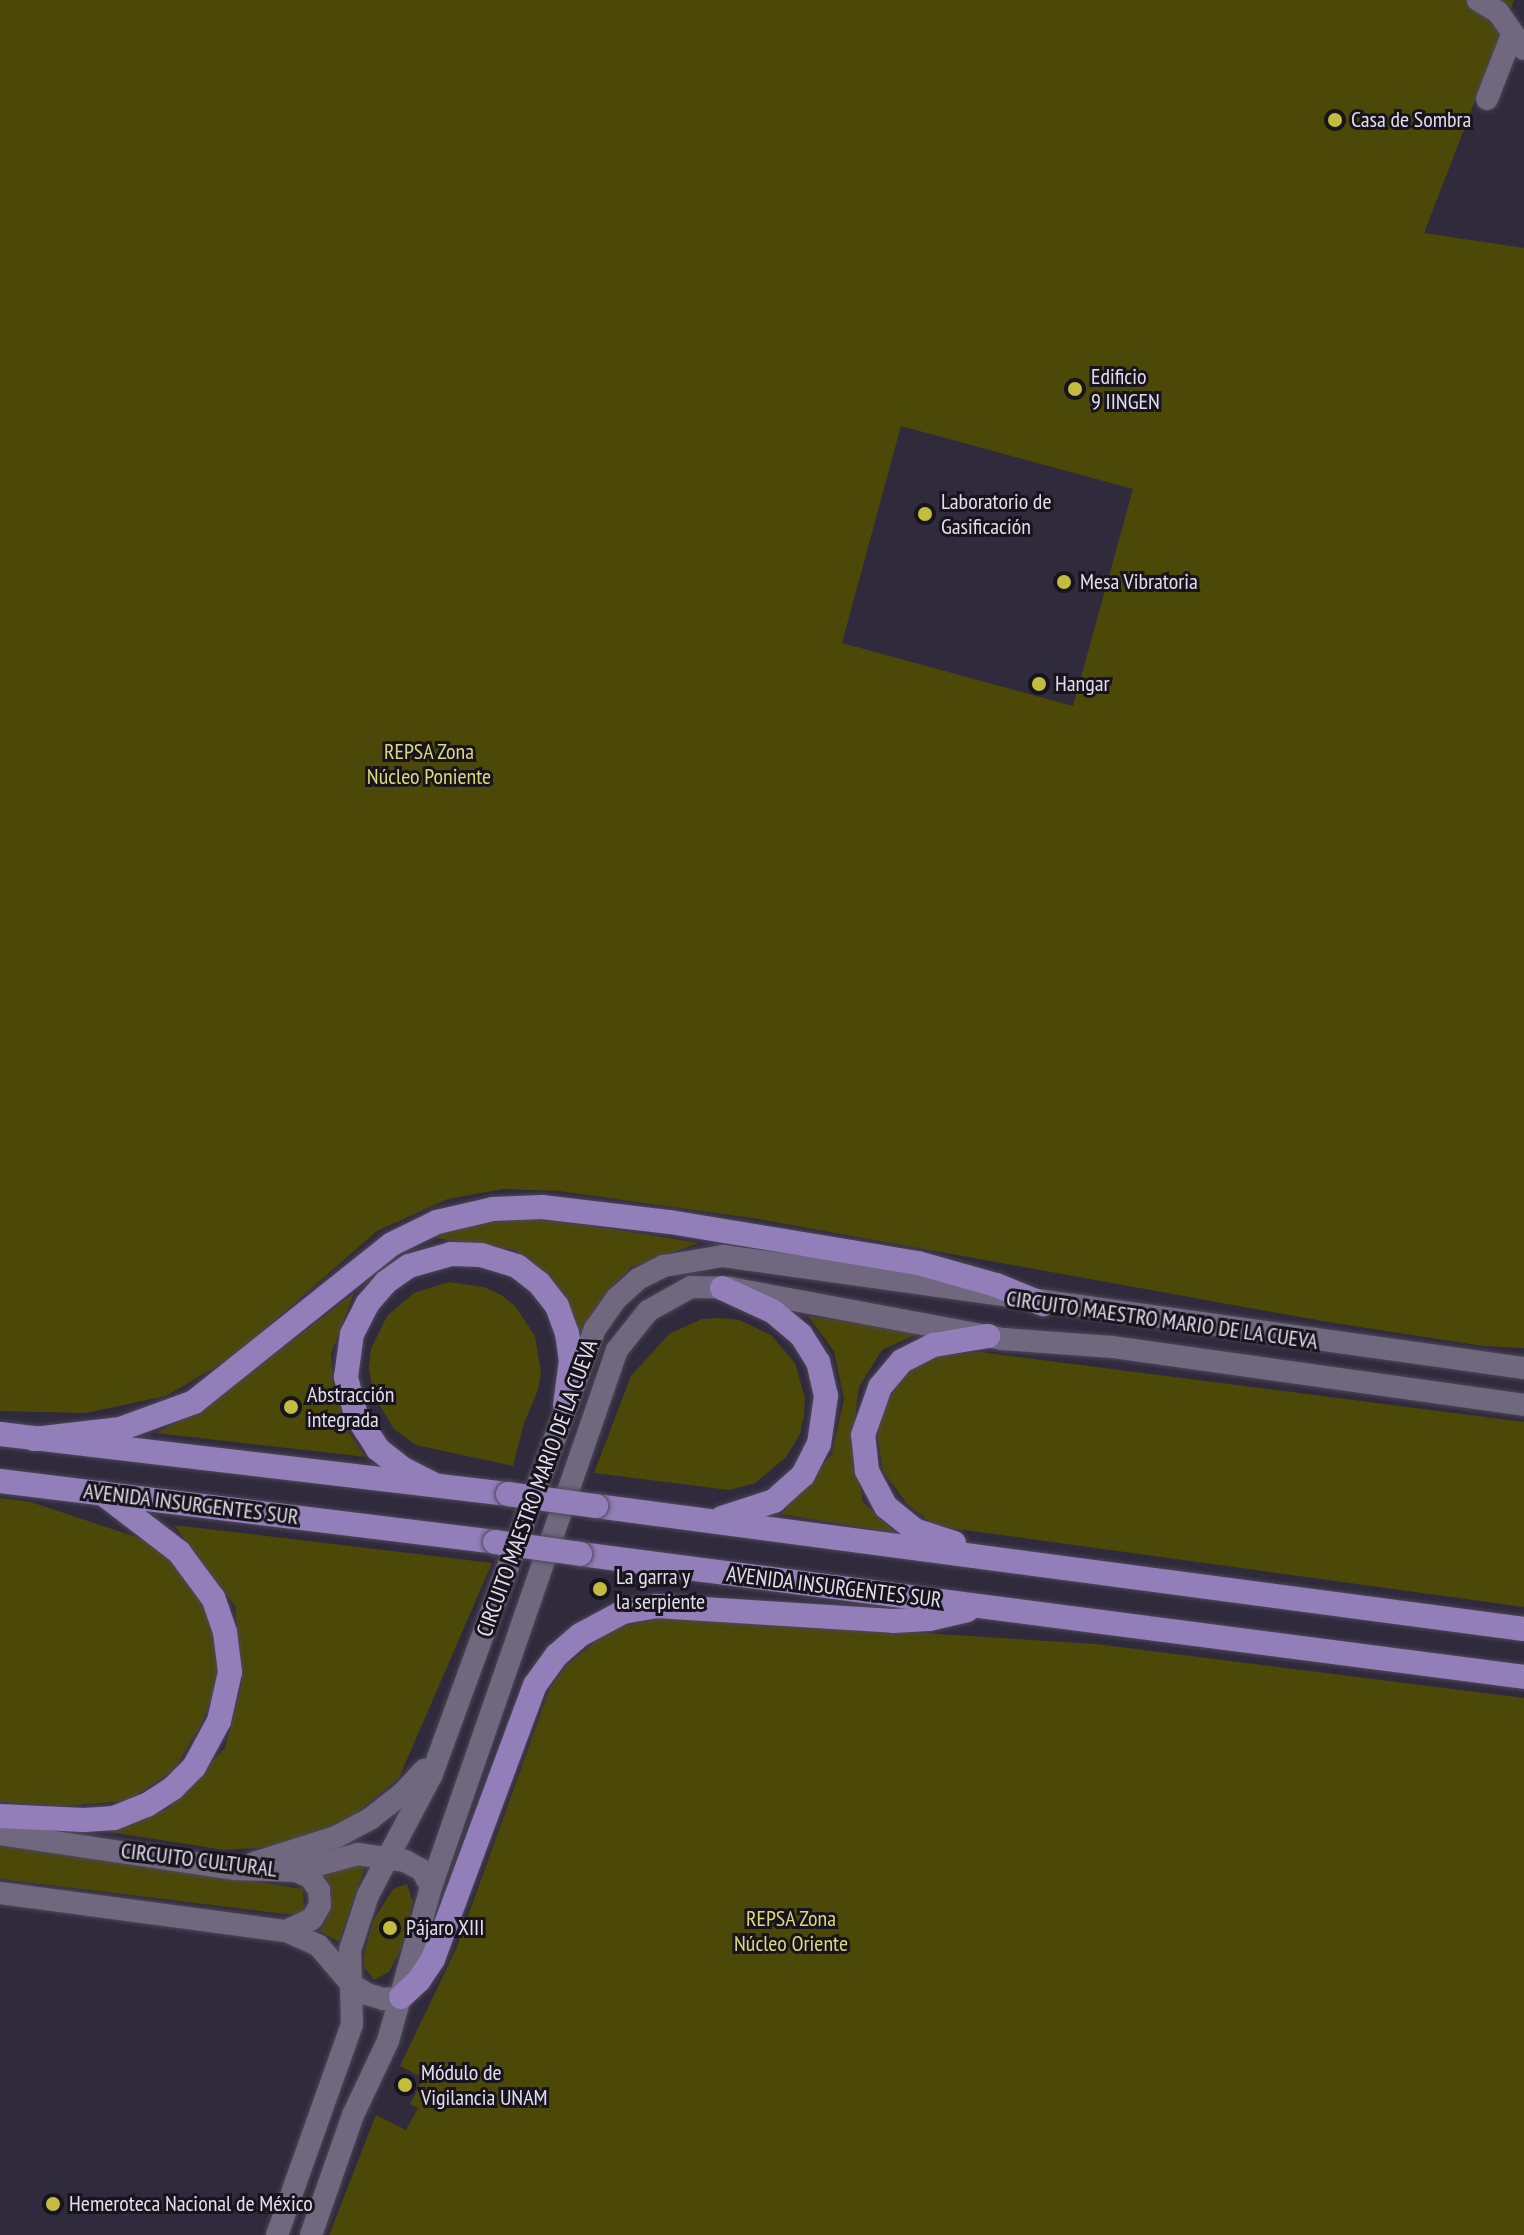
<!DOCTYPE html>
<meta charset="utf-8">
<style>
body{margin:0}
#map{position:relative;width:1524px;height:2235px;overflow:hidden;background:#302a3d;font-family:"PT Sans Narrow",sans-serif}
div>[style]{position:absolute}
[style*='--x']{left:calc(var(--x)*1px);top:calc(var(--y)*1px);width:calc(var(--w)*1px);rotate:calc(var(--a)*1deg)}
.green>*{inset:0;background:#4c4807}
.roads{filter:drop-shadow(0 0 2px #4c4757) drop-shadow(0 0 2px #4c4757)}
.minor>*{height:22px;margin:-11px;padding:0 11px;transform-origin:11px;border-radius:11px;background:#6f687e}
.major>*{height:24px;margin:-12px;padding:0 12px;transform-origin:12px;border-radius:12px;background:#927eb9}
.bridges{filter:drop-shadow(0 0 2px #4c4757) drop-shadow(0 0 2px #4c4757)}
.major-bridge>*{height:24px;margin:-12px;padding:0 12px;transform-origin:12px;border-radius:12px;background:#927eb9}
.dots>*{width:22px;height:22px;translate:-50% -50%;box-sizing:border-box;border:4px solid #17141d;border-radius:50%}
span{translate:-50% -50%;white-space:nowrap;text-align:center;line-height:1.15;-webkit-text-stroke:6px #17141d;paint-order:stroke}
.poi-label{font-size:22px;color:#e1ddea}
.left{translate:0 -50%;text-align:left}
.park-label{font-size:22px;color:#ded976}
.street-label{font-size:22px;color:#e1ddea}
</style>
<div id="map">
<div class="green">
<i style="clip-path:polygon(evenodd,0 0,1514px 0,1424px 233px,1524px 248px,1524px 1348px,1483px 1346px,1328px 1322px,758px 1219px,559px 1191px,503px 1189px,448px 1199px,377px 1231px,234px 1356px,166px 1396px,85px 1413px,0 1411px,0 0,901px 426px,1133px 489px,1073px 706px,842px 643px,901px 426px)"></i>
<i style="clip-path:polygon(539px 1219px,605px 1228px,699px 1243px,631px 1267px,601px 1299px,581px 1333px,560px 1289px,515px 1250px,424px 1236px,486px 1222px)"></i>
<i style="clip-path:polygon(449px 1282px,484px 1287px,501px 1295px,515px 1306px,535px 1336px,541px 1372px,538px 1390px,524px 1423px,513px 1466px,416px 1445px,394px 1429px,373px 1394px,369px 1367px,371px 1349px,387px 1316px,414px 1293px)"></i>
<i style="clip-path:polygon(354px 1293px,331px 1354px,333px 1384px,348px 1432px,366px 1457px,156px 1433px,206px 1407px)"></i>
<i style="clip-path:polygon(808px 1316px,921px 1332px,882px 1350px,859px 1387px,852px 1439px,863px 1502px,896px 1533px,781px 1514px,832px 1454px,844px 1399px,834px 1351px)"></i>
<i style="clip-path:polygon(720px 1318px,739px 1320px,771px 1335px,795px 1363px,805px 1398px,804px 1416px,800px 1434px,786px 1457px,755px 1483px,729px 1490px,594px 1473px,631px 1376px,669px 1334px,702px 1319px)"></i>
<i style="clip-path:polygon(980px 1352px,1524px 1422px,1524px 1607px,950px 1528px,930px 1522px,907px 1504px,883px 1471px,876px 1425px,899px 1381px,929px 1356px)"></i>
<i style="clip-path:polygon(0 1498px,31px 1502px,142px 1539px,180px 1567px,210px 1606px,221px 1673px,201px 1725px,173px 1771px,127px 1801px,61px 1806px,0 1802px)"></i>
<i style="clip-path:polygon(174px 1525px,492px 1563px,399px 1778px,346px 1822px,290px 1846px,224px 1850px,85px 1828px,166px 1810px,225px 1748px,242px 1682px,235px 1606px)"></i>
<i style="clip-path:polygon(665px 1617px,1096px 1644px,1524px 1698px,1524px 2235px,329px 2235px,376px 2115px,406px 2130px,418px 2108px,410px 2104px,423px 2078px,400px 2066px,456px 1949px,550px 1688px,566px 1666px,601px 1637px,620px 1627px)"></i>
<i style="clip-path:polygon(0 1841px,303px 1889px,304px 1913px,284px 1914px,0 1879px)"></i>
<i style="clip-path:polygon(359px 1860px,365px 1867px,339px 1942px,320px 1931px,332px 1909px,330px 1884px,324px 1876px)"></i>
<i style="clip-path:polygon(407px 1884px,413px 1902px,405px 1941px,389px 1972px,374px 1980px,364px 1967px,364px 1955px,373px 1921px,393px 1889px)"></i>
</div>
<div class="roads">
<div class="minor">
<i style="--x:1478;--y:0;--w:23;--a:31"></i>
<i style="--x:1498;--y:12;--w:45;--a:54.9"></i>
<i style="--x:1487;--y:99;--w:69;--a:-68.7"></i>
<i style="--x:0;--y:1834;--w:238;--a:8.5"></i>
<i style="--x:235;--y:1869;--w:61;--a:1.9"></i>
<i style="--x:296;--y:1871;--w:64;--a:-15.3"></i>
<i style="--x:358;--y:1854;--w:48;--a:8.5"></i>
<i style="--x:405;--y:1861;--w:19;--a:28"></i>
<i style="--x:422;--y:1870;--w:19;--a:62"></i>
<i style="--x:254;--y:1863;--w:86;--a:-17.6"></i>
<i style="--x:336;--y:1837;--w:40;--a:-28"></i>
<i style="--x:371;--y:1818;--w:39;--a:-38"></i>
<i style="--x:402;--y:1794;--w:33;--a:-47"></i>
<i style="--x:0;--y:1893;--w:289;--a:7.6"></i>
<i style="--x:286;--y:1931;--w:35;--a:24"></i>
<i style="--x:318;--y:1945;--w:52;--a:49.6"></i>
<i style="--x:352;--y:1985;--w:17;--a:31"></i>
<i style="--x:367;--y:1994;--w:17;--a:17"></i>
<i style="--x:383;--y:1999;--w:18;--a:-6"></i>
<i style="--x:286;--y:1931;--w:29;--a:-25"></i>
<i style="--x:312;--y:1919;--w:16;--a:-60"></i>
<i style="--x:320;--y:1905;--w:15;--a:-94"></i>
<i style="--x:319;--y:1890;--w:16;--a:-125"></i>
<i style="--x:310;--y:1877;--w:15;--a:-157"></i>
<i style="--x:277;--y:2235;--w:224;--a:-70.4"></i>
<i style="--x:352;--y:2024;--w:74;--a:-91.5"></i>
<i style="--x:350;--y:1950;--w:58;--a:-71.9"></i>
<i style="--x:368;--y:1895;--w:137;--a:-62.1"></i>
<i style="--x:432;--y:1774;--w:474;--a:-69.9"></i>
<i style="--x:595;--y:1329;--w:37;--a:-55"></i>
<i style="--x:616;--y:1299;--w:30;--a:-42"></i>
<i style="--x:638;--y:1279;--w:29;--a:-27"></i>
<i style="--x:664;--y:1266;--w:60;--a:-9.6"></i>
<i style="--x:723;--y:1256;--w:809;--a:7.96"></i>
<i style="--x:311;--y:2235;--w:127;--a:-70.7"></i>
<i style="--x:353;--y:2115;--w:82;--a:-64.7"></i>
<i style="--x:388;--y:2041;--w:160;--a:-74.4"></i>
<i style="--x:431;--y:1887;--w:568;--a:-70.9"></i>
<i style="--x:617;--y:1350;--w:50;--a:-51.5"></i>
<i style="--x:648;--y:1311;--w:49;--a:-29.2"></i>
<i style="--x:691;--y:1287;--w:39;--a:1"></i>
<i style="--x:730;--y:1288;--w:278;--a:10.6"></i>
<i style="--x:1003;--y:1339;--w:109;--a:4.2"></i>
<i style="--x:1112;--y:1347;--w:416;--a:8"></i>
</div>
<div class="major">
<i style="--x:0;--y:1434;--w:512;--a:6.74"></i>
<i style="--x:34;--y:1439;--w:87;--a:-6.6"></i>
<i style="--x:120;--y:1429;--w:79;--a:-20"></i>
<i style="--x:194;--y:1402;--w:253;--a:-38.6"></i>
<i style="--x:392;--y:1244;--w:50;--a:-26.1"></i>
<i style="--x:437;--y:1222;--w:57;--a:-13.1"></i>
<i style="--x:493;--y:1209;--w:49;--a:-2.3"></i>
<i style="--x:542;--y:1207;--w:129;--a:6.7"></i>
<i style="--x:670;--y:1222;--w:251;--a:9.4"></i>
<i style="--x:918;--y:1263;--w:81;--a:15.8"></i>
<i style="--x:996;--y:1285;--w:51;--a:22"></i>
<i style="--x:0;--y:1481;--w:499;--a:7"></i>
<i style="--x:433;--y:1484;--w:35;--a:-153"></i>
<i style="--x:402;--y:1468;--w:31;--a:-142"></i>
<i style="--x:378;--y:1449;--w:40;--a:-122.9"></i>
<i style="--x:356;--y:1415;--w:39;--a:-105"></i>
<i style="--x:346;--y:1377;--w:43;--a:-82.1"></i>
<i style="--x:352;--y:1334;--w:34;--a:-63"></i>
<i style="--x:367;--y:1304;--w:29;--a:-49"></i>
<i style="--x:386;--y:1282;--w:28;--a:-35"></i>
<i style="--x:409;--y:1266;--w:44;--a:-15.9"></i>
<i style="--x:451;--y:1254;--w:30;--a:2"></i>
<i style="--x:481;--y:1255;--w:38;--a:17"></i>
<i style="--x:517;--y:1266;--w:28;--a:38"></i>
<i style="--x:539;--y:1283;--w:29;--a:52"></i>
<i style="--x:557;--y:1306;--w:29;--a:70"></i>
<i style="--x:567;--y:1333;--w:27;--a:82"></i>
<i style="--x:571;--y:1360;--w:45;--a:97.6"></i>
<i style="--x:596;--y:1506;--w:936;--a:7.55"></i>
<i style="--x:722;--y:1518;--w:55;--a:-18.1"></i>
<i style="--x:774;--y:1501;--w:39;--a:-42"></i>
<i style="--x:803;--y:1475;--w:35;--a:-63"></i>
<i style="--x:819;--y:1444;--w:49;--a:-81.7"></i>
<i style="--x:826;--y:1396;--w:35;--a:-103"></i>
<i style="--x:818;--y:1362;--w:32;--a:-122"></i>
<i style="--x:801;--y:1335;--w:38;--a:-140"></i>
<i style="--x:772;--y:1311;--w:55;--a:-155.3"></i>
<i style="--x:954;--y:1543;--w:40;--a:-162"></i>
<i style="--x:916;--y:1531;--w:38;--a:-141"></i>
<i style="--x:886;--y:1507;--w:41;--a:-117.8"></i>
<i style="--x:867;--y:1471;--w:36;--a:-96"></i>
<i style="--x:863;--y:1435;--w:51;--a:-70.5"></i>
<i style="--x:880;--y:1387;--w:34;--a:-50"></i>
<i style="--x:902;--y:1361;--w:36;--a:-27"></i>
<i style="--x:934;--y:1345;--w:55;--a:-9.5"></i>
<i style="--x:580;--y:1554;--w:952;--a:7.42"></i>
<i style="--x:0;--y:1816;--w:84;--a:2.7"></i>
<i style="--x:84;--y:1820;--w:30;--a:-4"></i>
<i style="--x:114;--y:1818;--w:35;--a:-22"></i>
<i style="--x:147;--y:1805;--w:31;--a:-33"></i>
<i style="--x:173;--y:1788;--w:30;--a:-45"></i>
<i style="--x:194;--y:1767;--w:52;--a:-61.5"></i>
<i style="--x:219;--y:1721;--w:50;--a:-77.3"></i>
<i style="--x:230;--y:1672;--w:40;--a:-97.1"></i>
<i style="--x:225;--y:1632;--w:36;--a:-109"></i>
<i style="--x:213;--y:1598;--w:57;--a:-126.5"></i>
<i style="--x:179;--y:1552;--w:97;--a:-142.5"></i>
<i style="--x:401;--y:1997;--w:25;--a:-43"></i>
<i style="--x:419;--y:1980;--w:25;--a:-56"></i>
<i style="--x:433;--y:1959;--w:292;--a:-69.6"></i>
<i style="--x:535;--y:1685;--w:37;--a:-54"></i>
<i style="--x:557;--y:1655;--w:30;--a:-41"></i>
<i style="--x:580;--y:1635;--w:49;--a:-28.1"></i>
<i style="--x:623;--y:1612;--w:34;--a:-10"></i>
<i style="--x:656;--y:1606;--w:237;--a:3.6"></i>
<i style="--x:893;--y:1621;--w:36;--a:-3"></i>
<i style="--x:929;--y:1619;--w:39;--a:-13"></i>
</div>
</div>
<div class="bridges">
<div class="major-bridge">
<i style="--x:508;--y:1494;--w:89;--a:7.8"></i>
<i style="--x:495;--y:1542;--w:86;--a:8"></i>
</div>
</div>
<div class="dots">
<i style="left:1335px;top:120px;background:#c4bc3e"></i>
<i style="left:1075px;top:389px;background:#c4bc3e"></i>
<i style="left:925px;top:514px;background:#c4bc3e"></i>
<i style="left:1064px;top:582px;background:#c4bc3e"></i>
<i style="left:1039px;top:684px;background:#c4bc3e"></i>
<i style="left:291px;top:1407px;background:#c4bc3e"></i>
<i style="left:600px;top:1589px;background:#c4bc3e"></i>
<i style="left:390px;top:1928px;background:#c4bc3e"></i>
<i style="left:405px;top:2085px;background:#c4bc3e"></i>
<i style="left:53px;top:2204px;background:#c4bc3e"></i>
</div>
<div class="poi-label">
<span class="left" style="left:1351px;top:120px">Casa de Sombra</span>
<span class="left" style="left:1091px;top:389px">Edificio<br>9 IINGEN</span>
<span class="left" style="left:941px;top:514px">Laboratorio de<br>Gasificación</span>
<span class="left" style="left:1080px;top:582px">Mesa Vibratoria</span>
<span class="left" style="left:1055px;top:684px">Hangar</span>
<span class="left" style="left:307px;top:1407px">Abstracción<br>integrada</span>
<span class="left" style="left:616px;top:1589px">La garra y<br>la serpiente</span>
<span class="left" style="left:406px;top:1928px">Pájaro XIII</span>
<span class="left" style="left:421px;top:2085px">Módulo de<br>Vigilancia UNAM</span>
<span class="left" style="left:69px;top:2204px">Hemeroteca Nacional de México</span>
</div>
<div class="park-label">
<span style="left:429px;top:764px">REPSA Zona<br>Núcleo Poniente</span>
<span style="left:791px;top:1931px">REPSA Zona<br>Núcleo Oriente</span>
</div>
<div class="street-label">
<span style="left:1162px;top:1320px;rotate:8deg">CIRCUITO MAESTRO MARIO DE LA CUEVA</span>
<span style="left:537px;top:1488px;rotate:-70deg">CIRCUITO MAESTRO MARIO DE LA CUEVA</span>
<span style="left:191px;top:1504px;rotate:7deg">AVENIDA INSURGENTES SUR</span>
<span style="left:834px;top:1587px;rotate:7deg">AVENIDA INSURGENTES SUR</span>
<span style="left:199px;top:1860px;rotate:7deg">CIRCUITO CULTURAL</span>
</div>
</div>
